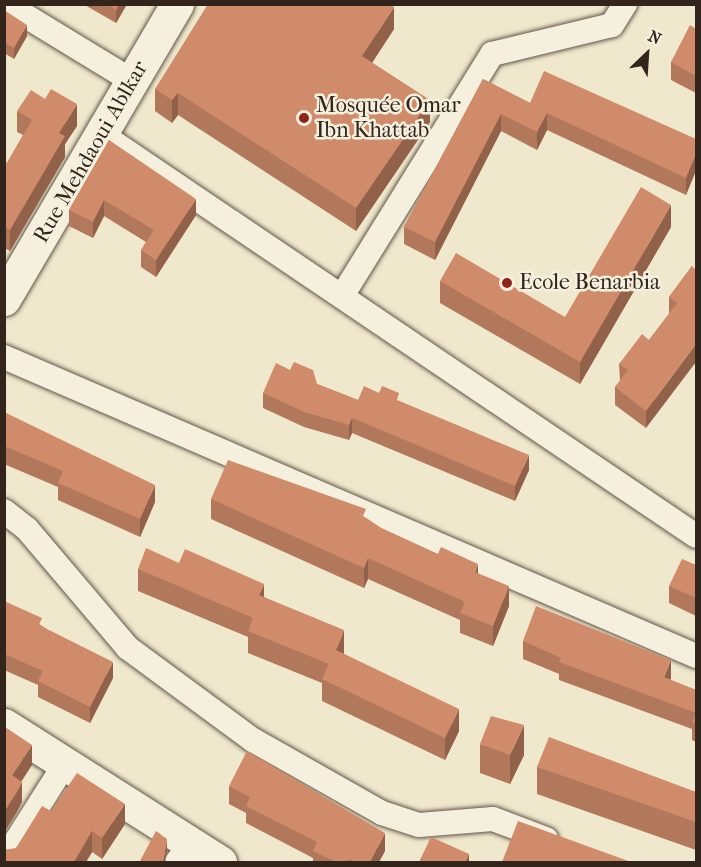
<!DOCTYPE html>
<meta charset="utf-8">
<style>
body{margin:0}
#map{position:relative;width:701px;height:867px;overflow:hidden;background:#f0e8cd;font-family:"IM FELL French Canon",serif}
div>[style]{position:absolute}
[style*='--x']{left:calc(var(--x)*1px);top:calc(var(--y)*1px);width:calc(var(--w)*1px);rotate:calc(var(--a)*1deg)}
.roads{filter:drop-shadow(0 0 2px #625648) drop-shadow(0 0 2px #625648)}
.street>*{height:24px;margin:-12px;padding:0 12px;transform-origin:12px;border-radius:12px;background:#f5f0de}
.secondary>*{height:33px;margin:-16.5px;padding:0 16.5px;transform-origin:16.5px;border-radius:16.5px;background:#f5f0de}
.wall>*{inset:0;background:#b2785b}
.shaded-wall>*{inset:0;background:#91614a}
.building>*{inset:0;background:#cf8b6a}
.dots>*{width:16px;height:16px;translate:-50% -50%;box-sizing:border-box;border:3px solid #f5f0de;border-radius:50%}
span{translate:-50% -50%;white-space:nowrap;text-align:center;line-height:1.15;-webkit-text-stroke:5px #f5f0de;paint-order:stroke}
.poi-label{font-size:22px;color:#33251b}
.left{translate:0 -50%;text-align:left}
.street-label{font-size:22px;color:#33251b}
.frame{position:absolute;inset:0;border:6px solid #33251b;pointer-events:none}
.north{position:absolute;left:617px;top:24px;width:60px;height:60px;-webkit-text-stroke:4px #f5f0de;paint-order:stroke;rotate:25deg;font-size:16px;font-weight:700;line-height:24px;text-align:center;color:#33251b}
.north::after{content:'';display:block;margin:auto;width:21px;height:27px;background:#33251b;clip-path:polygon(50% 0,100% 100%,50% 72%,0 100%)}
</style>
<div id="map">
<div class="roads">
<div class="street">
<i style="--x:6;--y:4;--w:148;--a:31.4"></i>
<i style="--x:101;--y:134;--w:718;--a:34.04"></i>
<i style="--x:342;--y:296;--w:285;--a:-58.2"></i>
<i style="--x:492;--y:54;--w:123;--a:-13.6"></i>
<i style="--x:612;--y:25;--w:25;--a:-58"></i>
<i style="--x:4;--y:357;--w:754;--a:23.37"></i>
<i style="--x:4;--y:511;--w:29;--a:38"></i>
<i style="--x:27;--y:529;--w:156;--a:49.7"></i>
<i style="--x:128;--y:648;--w:155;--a:36.4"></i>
<i style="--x:253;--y:740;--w:148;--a:29.5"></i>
<i style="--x:382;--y:813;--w:39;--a:18"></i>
<i style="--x:419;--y:825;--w:74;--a:-4.6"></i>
<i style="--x:493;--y:819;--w:57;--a:20.7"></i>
<i style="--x:4;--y:860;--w:114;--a:-57.6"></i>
<i style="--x:177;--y:862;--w:22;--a:-54"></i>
</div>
<div class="secondary">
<i style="--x:4;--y:299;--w:342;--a:-59.6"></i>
<i style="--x:4;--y:725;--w:256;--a:32.4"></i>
</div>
</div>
<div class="wall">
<i style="clip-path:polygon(83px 4px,127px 4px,116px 23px)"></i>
<i style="clip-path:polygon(4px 10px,27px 36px,14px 59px,4px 53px)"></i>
<i style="clip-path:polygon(394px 29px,372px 63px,430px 122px,356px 231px,178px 115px,172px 123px,155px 111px,155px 89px)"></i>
<i style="clip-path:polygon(696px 29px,696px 93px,671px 80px,671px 62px)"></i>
<i style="clip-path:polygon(483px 79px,530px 103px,696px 139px,686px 195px,547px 130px,537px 150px,501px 131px,435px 260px,404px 244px,404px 227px)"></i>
<i style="clip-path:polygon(17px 111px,77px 126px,65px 144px,65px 157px,10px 251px,4px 248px,4px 162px,7px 163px,23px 135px,17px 132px)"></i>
<i style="clip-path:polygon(109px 140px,196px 215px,156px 277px,141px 267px,141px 250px,146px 242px,104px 216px,93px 238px,69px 226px,69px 210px)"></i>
<i style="clip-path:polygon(671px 227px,580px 384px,440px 303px,440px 281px,565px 317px)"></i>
<i style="clip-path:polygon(692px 266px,646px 428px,615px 405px,615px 387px,620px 381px,619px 364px,649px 340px,669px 314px,669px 297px)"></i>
<i style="clip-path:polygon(317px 384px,358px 400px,399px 401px,529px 470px,515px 501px,352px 433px,349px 440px,304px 427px,263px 408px,263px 393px)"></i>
<i style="clip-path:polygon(4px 412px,155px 502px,140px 537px,58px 500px,58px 487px,4px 464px)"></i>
<i style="clip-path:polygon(211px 499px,366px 518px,381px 528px,478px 573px,509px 606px,493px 646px,460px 633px,460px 620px,368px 579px,364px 588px,211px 519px)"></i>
<i style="clip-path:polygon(179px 563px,264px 597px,344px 652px,344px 654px,459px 731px,445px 760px,322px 701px,322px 683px,248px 653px,248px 637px,138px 591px,138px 569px)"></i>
<i style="clip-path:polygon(696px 565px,696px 616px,669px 603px,669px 586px)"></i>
<i style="clip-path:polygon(4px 601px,42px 626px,113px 678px,90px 723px,38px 697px,38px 685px,4px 670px)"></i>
<i style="clip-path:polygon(523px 641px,671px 678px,670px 680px,696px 690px,696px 742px,692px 740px,692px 729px,559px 680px,559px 674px,523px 659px)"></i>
<i style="clip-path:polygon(480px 744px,524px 755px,510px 784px,480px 773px)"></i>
<i style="clip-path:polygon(537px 767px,696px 792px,696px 850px,537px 794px)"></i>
<i style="clip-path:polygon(229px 786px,385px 851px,379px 862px,313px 862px,313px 858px,246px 823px,246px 813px,229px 804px)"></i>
<i style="clip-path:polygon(51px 811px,125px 824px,102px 859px,92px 852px,86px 862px,4px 862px,16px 848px)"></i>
</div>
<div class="shaded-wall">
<i style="clip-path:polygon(119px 4px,127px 4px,116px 23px,116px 10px)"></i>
<i style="clip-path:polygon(394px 7px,394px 29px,362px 78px,362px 56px)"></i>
<i style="clip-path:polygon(27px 25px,27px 36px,14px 59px,14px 48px)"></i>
<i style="clip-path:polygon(178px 93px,178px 115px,172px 123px,172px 100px)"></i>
<i style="clip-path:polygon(430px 100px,430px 122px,356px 231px,356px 208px)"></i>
<i style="clip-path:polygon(77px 104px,77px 126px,65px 144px,65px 157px,10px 251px,10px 230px,59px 133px)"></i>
<i style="clip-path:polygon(547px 113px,547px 130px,537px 150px,537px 132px)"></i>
<i style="clip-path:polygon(501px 114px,501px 131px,435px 260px,435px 242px)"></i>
<i style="clip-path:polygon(696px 153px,696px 171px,686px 195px,686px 178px)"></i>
<i style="clip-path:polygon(196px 199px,196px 215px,156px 277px,156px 260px)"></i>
<i style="clip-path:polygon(104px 200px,104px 216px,93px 238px,93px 222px)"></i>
<i style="clip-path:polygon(671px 205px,671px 227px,580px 384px,580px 362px)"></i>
<i style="clip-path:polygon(696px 344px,696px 362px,646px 428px,646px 411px)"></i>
<i style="clip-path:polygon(352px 418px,352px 433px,349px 440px,349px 425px)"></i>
<i style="clip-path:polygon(529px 455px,529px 470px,515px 501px,515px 486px)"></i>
<i style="clip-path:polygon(155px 485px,155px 502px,140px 537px,140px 519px)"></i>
<i style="clip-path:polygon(368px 558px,368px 579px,364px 588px,364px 568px)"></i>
<i style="clip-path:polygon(478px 564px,478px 584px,475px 572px)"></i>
<i style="clip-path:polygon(264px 584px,264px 606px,259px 595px)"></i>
<i style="clip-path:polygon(509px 586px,509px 606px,493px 646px,493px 626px)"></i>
<i style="clip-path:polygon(344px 630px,344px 652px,336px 672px,336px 650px)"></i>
<i style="clip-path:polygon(671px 660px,671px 678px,664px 695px,664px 677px)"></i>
<i style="clip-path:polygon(113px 662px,113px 678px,90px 723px,90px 707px)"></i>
<i style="clip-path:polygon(459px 709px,459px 731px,445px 760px,445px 738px)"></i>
<i style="clip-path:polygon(524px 725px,524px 755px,510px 784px,510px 755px)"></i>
<i style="clip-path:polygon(32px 745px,32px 765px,12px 796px,12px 775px)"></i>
<i style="clip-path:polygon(22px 782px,22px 802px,17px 812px,4px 833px,4px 812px)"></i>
<i style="clip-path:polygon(125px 804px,125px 824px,102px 859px,102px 838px)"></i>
<i style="clip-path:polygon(92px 831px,92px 852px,86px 862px,74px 862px)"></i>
<i style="clip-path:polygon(385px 833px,385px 851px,379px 862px,370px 862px)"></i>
<i style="clip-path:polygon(167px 839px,167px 851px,165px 862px,163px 862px)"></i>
<i style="clip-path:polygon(469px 854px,469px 862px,465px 862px)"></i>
</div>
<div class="building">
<i style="clip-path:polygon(107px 4px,119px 4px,116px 10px)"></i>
<i style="clip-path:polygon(208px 4px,390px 4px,394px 7px,362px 56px,430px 100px,356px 208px,178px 93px,172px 100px,155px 89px)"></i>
<i style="clip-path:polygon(4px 10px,27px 25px,14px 48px,4px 42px)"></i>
<i style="clip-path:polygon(690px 25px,696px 29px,696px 76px,671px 62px)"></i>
<i style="clip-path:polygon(544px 71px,696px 139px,696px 153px,686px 178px,547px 113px,537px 132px,501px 114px,435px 242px,404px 227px,483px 79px,530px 103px)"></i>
<i style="clip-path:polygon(51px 89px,77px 104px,59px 133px,65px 136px,10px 230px,4px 227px,4px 162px,7px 163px,32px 120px,17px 111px,31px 90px,45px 99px)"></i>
<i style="clip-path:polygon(109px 140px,196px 199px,156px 260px,141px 250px,154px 230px,104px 200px,93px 222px,69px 210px)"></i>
<i style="clip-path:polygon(641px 187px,671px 205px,580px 362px,440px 281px,456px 253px,565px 317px)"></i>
<i style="clip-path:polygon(692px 266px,696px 270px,696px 344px,646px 411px,615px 387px,628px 370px,619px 364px,642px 334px,649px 340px,677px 303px,669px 297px)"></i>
<i style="clip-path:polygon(294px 362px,313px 370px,317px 384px,358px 400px,364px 386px,379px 393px,382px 386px,399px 393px,397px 400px,529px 455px,515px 486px,352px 418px,349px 425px,304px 412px,263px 393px,276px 363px,290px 370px)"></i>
<i style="clip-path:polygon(4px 412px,155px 485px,140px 519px,58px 483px,63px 471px,4px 446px)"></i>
<i style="clip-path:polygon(228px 460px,366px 509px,363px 516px,381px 528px,438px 554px,441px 547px,478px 564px,475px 572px,509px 586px,493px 626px,460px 613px,465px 602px,368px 558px,364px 568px,211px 499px)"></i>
<i style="clip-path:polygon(146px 548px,179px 563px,185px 549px,264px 584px,259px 595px,344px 630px,336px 650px,459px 709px,445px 738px,322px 679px,329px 664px,248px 631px,253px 618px,138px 569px)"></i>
<i style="clip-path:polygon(682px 559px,696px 565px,696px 598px,669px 586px)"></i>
<i style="clip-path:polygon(4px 601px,42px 618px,39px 625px,113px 662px,90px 707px,38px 681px,43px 671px,4px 654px)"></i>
<i style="clip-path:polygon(536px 606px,671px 660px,664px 677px,696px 690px,696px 713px,559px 662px,561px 658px,523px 641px)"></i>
<i style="clip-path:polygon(696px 713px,696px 724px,692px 722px)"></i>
<i style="clip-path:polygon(491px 716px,524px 725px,510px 755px,480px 744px)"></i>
<i style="clip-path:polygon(5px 727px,32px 745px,12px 775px,22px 782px,17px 792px,4px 812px)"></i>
<i style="clip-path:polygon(549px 737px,696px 792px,696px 822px,537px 767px)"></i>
<i style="clip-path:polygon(247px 751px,385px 833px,370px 862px,355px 862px,349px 859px,347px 862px,336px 862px,313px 851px,317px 842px,246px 806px,250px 797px,229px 786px)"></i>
<i style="clip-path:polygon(77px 773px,125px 804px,102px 838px,92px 831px,74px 862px,4px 862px,4px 850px,16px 848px,42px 806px,51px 811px)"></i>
<i style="clip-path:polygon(518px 821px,631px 862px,502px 862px)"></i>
<i style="clip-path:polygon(156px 831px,167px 839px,163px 862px,142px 862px,140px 861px)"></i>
<i style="clip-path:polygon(431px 837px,469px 854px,465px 862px,419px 862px)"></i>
</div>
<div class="dots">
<i style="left:304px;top:118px;background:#8f2418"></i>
<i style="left:507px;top:283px;background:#8f2418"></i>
</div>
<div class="poi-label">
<span class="left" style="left:316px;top:118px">Mosquée Omar<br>Ibn Khattab</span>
<span class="left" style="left:519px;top:283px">Ecole Benarbia</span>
</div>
<div class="street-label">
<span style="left:91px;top:152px;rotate:-60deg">Rue Mehdaoui Ablkar</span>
</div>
<div class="frame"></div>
<div class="north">N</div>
</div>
